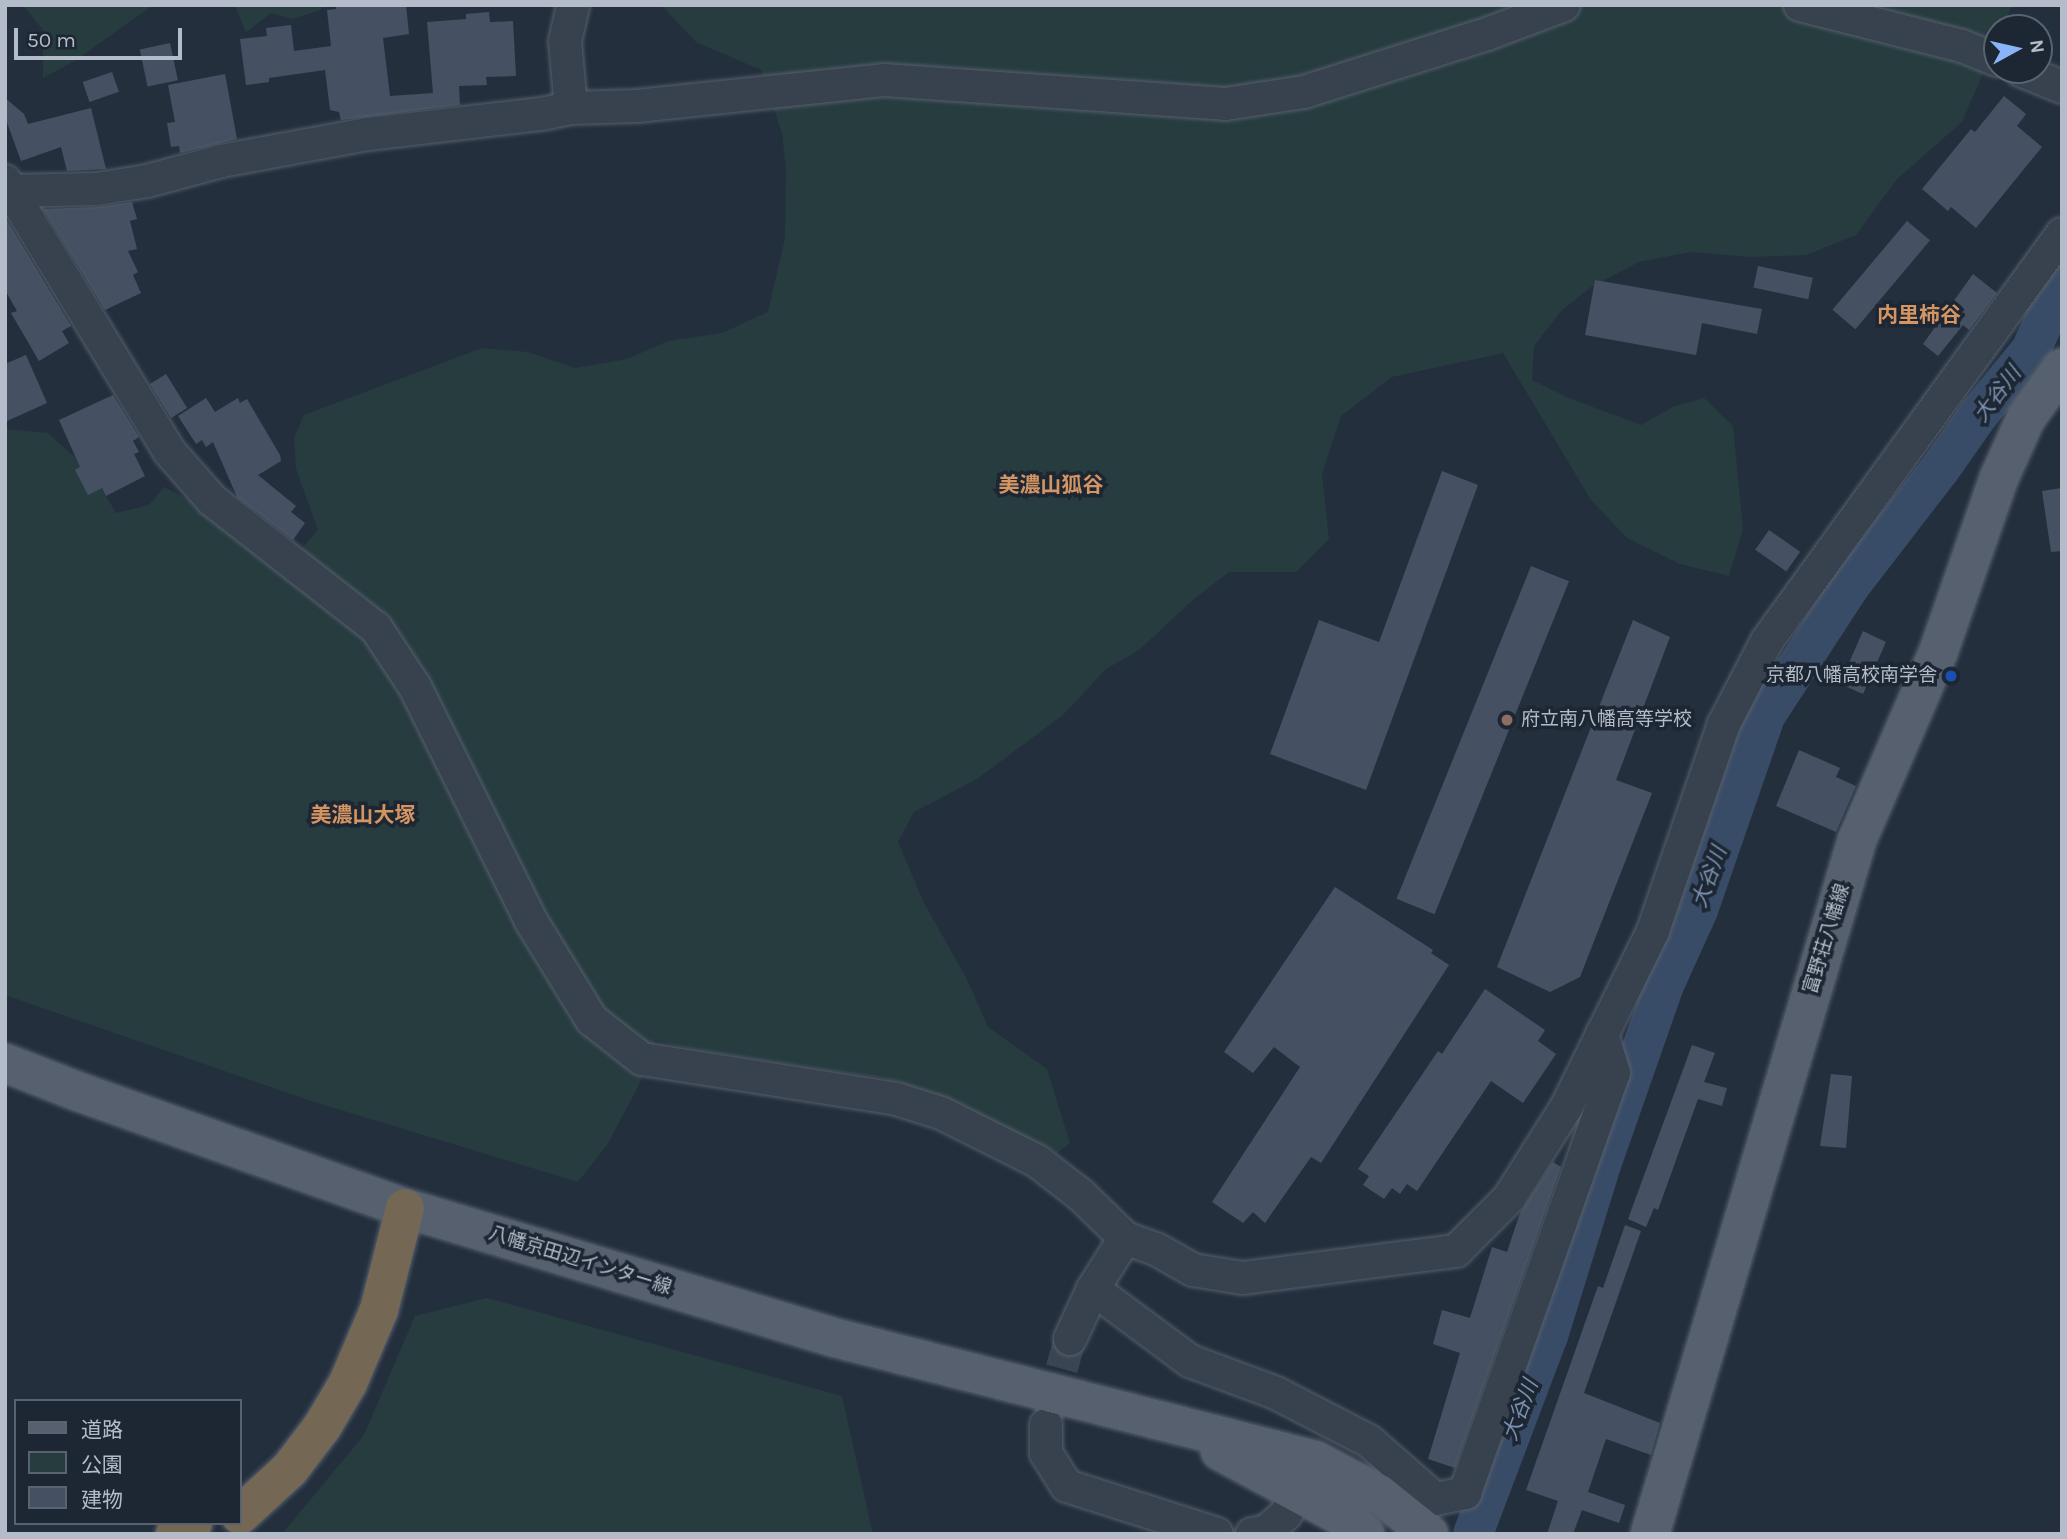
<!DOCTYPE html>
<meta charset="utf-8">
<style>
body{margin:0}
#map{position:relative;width:2067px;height:1539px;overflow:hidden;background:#242f3e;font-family:Karla,"Noto Sans JP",sans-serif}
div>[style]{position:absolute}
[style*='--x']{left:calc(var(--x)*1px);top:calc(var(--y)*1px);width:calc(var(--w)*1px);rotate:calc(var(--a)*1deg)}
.green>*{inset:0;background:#263c3f}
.river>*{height:40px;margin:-20px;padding:0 20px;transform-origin:20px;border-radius:20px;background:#394c67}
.building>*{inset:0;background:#455162;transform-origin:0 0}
.minor-tunnel>*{height:32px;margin-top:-16px;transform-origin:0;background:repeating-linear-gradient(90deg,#3a4453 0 32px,transparent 0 48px)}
.roads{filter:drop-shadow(0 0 2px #565f6c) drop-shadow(0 0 2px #565f6c)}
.minor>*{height:32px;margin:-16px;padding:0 16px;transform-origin:16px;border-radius:16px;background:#38414e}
.major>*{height:38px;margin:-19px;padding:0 19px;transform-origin:19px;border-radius:19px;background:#56606e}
.highway>*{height:38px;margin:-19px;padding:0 19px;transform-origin:19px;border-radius:19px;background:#746855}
.dots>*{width:19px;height:19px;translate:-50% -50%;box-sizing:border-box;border:4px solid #1d2633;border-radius:50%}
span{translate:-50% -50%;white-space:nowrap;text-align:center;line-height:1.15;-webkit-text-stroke:7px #1d2633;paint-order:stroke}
.poi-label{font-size:19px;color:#b4bcc9}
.right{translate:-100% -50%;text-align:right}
.left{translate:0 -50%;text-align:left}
.street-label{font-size:19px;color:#b4bcc9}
.neighbourhood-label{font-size:21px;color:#d59563;font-weight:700}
.water-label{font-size:21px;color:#7c92b1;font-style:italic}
.frame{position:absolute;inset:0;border:7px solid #b4bcc9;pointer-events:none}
.legend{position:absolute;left:14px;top:1399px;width:228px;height:126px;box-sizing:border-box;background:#1d2633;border:2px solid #59626f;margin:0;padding:9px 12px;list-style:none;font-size:21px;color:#b4bcc9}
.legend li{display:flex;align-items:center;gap:14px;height:35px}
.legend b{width:35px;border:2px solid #59626f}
.north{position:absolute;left:1983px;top:14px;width:70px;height:70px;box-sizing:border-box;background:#1d2633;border:2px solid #59626f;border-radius:50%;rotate:82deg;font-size:19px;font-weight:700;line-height:28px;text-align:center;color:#b4bcc9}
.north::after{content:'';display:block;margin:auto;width:24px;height:32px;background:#8ab4f8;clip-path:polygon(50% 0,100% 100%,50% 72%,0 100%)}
.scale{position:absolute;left:14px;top:28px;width:168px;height:32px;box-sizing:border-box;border:4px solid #b4bcc9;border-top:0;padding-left:9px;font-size:21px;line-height:24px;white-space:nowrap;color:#b4bcc9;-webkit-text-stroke:5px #1d2633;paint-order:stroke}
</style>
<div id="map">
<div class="green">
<i style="clip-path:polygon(23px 5px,153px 5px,76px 60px,43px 78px,43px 30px)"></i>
<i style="clip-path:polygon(235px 5px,324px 5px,320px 10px,293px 19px,271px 13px,246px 32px)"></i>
<i style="clip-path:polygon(661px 5px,2012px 5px,2003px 28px,1997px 28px,1997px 41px,1962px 122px,1897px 179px,1856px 235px,1806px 255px,1750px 257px,1690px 252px,1639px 262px,1591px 287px,1561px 311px,1534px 346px,1532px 380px,1569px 398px,1641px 425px,1675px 406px,1704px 398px,1733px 426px,1743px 529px,1729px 576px,1680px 564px,1627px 538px,1591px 500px,1503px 353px,1392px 377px,1341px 416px,1322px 474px,1329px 539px,1296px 572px,1229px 572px,1194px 599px,1139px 650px,1106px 669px,1063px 715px,977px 779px,914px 812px,898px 842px,924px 903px,967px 979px,988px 1027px,1047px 1069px,1070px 1143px,1057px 1153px,935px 1094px,889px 1079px,696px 1050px,655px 1040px,638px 1087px,607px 1145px,578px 1182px,311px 1101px,5px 995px,5px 429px,48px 433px,93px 474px,116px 513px,149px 505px,164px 487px,207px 509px,282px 570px,318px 530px,296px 469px,294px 438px,304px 415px,482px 348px,528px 352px,575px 368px,627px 359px,668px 341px,722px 333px,768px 312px,785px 238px,786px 170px,782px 133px,761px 70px,696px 42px)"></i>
<i style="clip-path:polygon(487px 1298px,842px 1396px,873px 1534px,282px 1534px,364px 1435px,415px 1316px)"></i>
</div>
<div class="river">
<i style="--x:1473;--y:1534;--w:212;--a:-69.3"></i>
<i style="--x:1548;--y:1336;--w:182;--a:-72.8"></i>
<i style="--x:1602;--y:1162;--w:188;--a:-70.7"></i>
<i style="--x:1664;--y:985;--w:82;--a:-65.6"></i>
<i style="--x:1698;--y:910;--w:205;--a:-70.9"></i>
<i style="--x:1765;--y:716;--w:154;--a:-56.9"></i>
<i style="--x:1849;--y:587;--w:149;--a:-52.4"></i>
<i style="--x:1940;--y:469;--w:66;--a:-54.9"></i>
<i style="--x:1978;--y:415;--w:84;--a:-50.8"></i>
<i style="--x:2031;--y:350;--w:77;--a:-66.1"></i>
</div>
<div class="building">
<i style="clip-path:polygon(336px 5px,406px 5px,409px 34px,383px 38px,390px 96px,433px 93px,427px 22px,466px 19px,466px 14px,489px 12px,490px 22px,513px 21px,516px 76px,486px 77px,487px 85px,459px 86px,460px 105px,341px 120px,339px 112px,330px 110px,325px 70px,269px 78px,269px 82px,246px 85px,240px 39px,267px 36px,266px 28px,291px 25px,294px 51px,331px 46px,327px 10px,336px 9px)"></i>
<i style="left:170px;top:43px;width:38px;height:31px;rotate:78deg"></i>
<i style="left:112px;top:72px;width:21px;height:31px;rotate:71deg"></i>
<i style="clip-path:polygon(225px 74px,237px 139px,180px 153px,179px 146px,171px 147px,167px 123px,175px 122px,168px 85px)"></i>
<i style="clip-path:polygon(2004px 96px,2026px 114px,2017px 126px,2042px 147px,1976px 228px,1951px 207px,1948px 211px,1922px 189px,1971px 129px,1975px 132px)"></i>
<i style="clip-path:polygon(5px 98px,24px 114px,28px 124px,91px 108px,106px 169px,67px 171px,61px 147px,21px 161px,5px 117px)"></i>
<i style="clip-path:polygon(132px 202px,137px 219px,130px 221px,137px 249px,128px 251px,138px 272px,133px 275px,141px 293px,105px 310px,43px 209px,97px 207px)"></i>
<i style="clip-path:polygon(5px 217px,71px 326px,62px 331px,69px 343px,39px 361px,11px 313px,17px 311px,5px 290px)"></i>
<i style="left:1907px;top:221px;width:30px;height:116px;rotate:40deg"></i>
<i style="left:1758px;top:266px;width:56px;height:22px;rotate:12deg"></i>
<i style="clip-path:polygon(1973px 274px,1997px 293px,1969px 330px,1963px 325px,1938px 356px,1923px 344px)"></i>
<i style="clip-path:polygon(1595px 280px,1762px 309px,1757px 334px,1702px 323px,1696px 355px,1585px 335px)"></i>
<i style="clip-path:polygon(26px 355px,47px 403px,5px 422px,5px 364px)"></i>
<i style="left:166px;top:374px;width:40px;height:19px;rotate:58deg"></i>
<i style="clip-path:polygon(113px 395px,139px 437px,133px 441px,139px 452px,134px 454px,145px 476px,106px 496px,102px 488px,88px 495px,75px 470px,80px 467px,59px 420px)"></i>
<i style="clip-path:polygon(206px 398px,215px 412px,238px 398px,240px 403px,247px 399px,280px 455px,281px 461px,258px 475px,296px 506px,291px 512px,305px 523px,293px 540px,237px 497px,213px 442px,206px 447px,202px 440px,196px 444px,178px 416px)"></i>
<i style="clip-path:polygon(1442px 471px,1478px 485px,1366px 790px,1270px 754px,1319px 620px,1379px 642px)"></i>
<i style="clip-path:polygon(2062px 488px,2062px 551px,2051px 552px,2042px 491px)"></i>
<i style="left:1769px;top:530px;width:38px;height:24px;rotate:35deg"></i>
<i style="left:1531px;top:566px;width:41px;height:359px;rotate:22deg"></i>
<i style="clip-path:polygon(1633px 620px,1670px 637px,1616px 780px,1652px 793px,1580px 977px,1550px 992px,1497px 967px)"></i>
<i style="clip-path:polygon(1863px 631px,1886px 642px,1863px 694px,1829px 679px,1837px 661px,1848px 665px)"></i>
<i style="clip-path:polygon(1799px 750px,1840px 768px,1836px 777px,1856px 786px,1836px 832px,1776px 806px)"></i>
<i style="clip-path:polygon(1335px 887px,1433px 950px,1431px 953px,1449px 965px,1321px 1163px,1311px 1157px,1265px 1223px,1253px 1212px,1243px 1223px,1212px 1202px,1300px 1067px,1274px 1047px,1253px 1073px,1224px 1052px)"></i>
<i style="clip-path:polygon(1485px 989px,1545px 1030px,1538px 1041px,1556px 1054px,1523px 1103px,1491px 1081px,1417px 1191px,1407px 1184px,1400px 1194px,1392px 1188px,1384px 1199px,1363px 1185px,1369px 1176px,1358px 1169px,1438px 1051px,1442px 1054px)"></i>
<i style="clip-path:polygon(1692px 1045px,1715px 1053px,1704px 1082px,1727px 1088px,1722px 1106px,1698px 1099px,1658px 1210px,1654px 1208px,1646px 1227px,1628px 1219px)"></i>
<i style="clip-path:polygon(1831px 1074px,1852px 1076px,1846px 1148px,1820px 1146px)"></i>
<i style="clip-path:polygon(1553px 1162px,1561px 1167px,1455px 1468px,1428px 1459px,1460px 1353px,1433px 1344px,1442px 1310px,1470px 1318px,1492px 1247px,1507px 1252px,1520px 1213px)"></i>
<i style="clip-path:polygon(1625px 1225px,1641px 1231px,1584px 1393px,1660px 1423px,1651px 1455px,1606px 1439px,1588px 1492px,1625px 1505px,1619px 1523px,1582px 1510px,1573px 1534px,1547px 1534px,1558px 1501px,1526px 1490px,1598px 1286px,1603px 1288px)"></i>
</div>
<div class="minor-tunnel">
<i style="--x:1049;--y:1415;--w:79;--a:-74.6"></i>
</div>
<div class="roads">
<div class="minor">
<i style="--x:1800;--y:5;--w:167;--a:14.2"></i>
<i style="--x:1962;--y:46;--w:38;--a:22"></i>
<i style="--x:2020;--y:70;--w:45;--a:22"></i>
<i style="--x:571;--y:108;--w:67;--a:-95.1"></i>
<i style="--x:565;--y:41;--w:37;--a:-77"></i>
<i style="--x:5;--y:181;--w:316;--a:58.7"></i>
<i style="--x:169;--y:451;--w:65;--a:48.7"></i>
<i style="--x:212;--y:500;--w:208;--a:38"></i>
<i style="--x:376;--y:628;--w:71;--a:56.5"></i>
<i style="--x:415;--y:687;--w:261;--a:63.6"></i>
<i style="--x:531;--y:921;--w:116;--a:58.4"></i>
<i style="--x:592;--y:1020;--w:63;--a:38"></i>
<i style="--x:642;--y:1059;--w:257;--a:8.9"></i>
<i style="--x:896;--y:1099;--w:47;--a:17.3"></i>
<i style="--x:941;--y:1113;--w:107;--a:26.6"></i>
<i style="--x:1037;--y:1161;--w:56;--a:37.7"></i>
<i style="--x:1081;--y:1195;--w:62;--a:44.3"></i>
<i style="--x:1125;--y:1238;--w:33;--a:20"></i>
<i style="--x:1156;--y:1249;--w:43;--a:29.6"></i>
<i style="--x:1193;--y:1270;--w:50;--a:9.3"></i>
<i style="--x:1242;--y:1278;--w:216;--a:-7.2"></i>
<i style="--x:1456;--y:1251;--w:75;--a:-45"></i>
<i style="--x:1509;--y:1198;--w:107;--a:-57.7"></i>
<i style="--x:1566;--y:1108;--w:197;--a:-63.8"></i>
<i style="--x:1653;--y:931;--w:219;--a:-71.1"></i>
<i style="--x:1724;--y:724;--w:93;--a:-62.6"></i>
<i style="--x:1767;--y:641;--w:503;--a:-54.06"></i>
<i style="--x:11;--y:191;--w:86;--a:-1.3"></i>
<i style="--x:97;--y:189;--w:51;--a:-9.1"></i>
<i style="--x:147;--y:181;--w:77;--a:-15.1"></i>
<i style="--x:221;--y:161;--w:149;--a:-10.4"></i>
<i style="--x:368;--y:134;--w:175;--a:-6.6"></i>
<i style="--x:542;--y:114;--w:30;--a:-12"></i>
<i style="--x:571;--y:108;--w:66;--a:-1.7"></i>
<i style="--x:637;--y:106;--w:248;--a:-6"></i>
<i style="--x:884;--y:80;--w:342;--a:4"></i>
<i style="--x:1225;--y:104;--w:80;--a:-8.6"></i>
<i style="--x:1304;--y:92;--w:192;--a:-17.6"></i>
<i style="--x:1487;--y:34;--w:82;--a:-20.6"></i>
<i style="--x:1093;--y:1289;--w:121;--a:36.6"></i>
<i style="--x:1190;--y:1361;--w:92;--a:20.4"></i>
<i style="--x:1276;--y:1393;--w:105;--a:27.3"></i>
<i style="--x:1369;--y:1441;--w:88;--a:41.3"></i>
<i style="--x:1435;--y:1499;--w:31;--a:-11"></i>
<i style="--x:1465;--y:1493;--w:446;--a:-70.5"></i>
<i style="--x:1614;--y:1073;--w:41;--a:-107.1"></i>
<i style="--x:1070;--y:1339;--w:55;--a:-65.3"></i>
<i style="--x:1093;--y:1289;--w:60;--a:-57.9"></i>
<i style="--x:1046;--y:1425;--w:28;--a:90"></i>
<i style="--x:1046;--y:1453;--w:39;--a:58"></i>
<i style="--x:1067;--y:1486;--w:157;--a:17.7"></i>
<i style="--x:1252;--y:1534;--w:15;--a:-11"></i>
<i style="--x:1267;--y:1531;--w:25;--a:-42"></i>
<i style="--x:1286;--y:1514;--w:49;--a:-60.8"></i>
</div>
<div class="major">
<i style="--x:5;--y:1063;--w:79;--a:21.4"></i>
<i style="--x:79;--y:1092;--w:346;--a:19.6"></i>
<i style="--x:405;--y:1208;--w:450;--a:16.8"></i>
<i style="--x:836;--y:1338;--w:494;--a:14.3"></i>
<i style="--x:1315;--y:1460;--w:72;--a:28"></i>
<i style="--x:1379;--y:1494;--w:64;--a:38.7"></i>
<i style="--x:1220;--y:1451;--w:150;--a:28.3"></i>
<i style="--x:1352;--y:1522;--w:18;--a:43"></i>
<i style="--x:1650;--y:1534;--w:724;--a:-73.39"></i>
<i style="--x:1857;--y:840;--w:204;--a:-66.6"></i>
<i style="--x:1938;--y:653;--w:185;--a:-70.8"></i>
<i style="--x:1999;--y:478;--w:66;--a:-65.8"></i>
<i style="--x:2026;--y:418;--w:62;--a:-54.2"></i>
</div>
<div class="highway">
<i style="--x:240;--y:1515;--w:68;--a:-42.6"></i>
<i style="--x:290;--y:1469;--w:53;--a:-52.7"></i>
<i style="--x:322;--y:1427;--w:51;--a:-59.4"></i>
<i style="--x:348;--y:1383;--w:79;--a:-67"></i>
<i style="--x:379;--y:1310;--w:105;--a:-75.7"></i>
<i style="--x:175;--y:1534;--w:21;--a:-31"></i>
</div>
</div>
<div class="dots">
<i style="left:1951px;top:676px;background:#1a4fb4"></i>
<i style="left:1507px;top:720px;background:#8d6e63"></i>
</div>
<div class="poi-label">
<span class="right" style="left:1937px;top:676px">京都八幡高校南学舎</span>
<span class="left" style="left:1521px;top:720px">府立南八幡高等学校</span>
</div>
<div class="street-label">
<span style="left:1827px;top:939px;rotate:-73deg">富野荘八幡線</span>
<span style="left:580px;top:1261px;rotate:17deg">八幡京田辺インター線</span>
</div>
<div class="neighbourhood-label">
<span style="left:1919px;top:315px">内里柿谷</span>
<span style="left:1051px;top:485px">美濃山狐谷</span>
<span style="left:363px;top:815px">美濃山大塚</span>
</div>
<div class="water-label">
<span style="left:1997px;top:394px;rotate:-53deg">大谷川</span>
<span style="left:1709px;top:877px;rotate:-70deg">大谷川</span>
<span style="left:1520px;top:1410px;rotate:-69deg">大谷川</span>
</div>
<div class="frame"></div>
<ul class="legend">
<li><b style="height:9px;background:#56606e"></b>道路</li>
<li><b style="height:19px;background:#263c3f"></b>公園</li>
<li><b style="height:19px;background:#455162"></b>建物</li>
</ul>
<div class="north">N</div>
<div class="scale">50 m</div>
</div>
